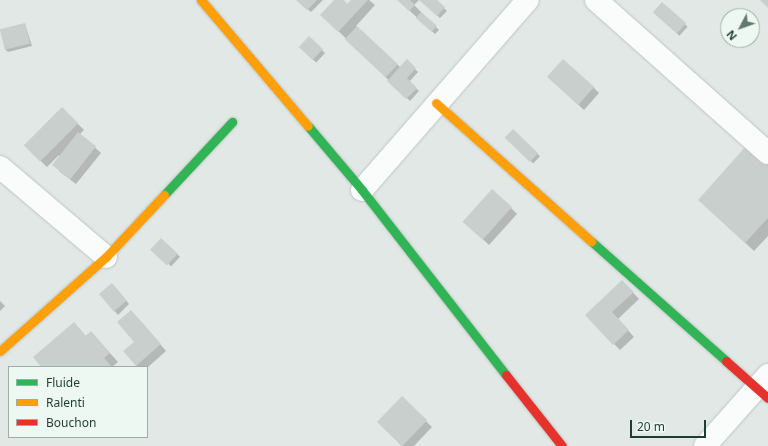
<!DOCTYPE html>
<style>
body{margin:0}
#map{position:relative;width:768px;height:446px;overflow:hidden;background:#e1e8e5;font-family:"Noto Sans",sans-serif}
div>[style]{position:absolute}
[style*='--x']{left:calc(var(--x)*1px);top:calc(var(--y)*1px);width:calc(var(--w)*1px);rotate:calc(var(--a)*1deg)}
.shadow>*{inset:0;background:#0003;transform-origin:0 0}
.building>*{inset:0;background:#c8cfcc;transform-origin:0 0}
.roads{filter:drop-shadow(0 0 1px #bec5c2) drop-shadow(0 0 1px #bec5c2)}
.street>*{height:22px;margin:-11px;padding:0 11px;transform-origin:11px;border-radius:11px;background:#fafcfb}
.fast>*{height:9px;margin:-4.5px;padding:0 4.5px;transform-origin:4.5px;border-radius:4.5px;background:#30b455}
.slow>*{height:9px;margin:-4.5px;padding:0 4.5px;transform-origin:4.5px;border-radius:4.5px;background:#ff9f0a}
.jam>*{height:9px;margin:-4.5px;padding:0 4.5px;transform-origin:4.5px;border-radius:4.5px;background:#e5322d}
span{translate:-50% -50%;white-space:nowrap;text-align:center;line-height:1.15;-webkit-text-stroke:3px #eef8f3;paint-order:stroke}
.legend{position:absolute;left:8px;top:366px;width:140px;height:72px;box-sizing:border-box;background:#eef8f3;border:1px solid #9bada6;margin:0;padding:5px 7px;list-style:none;font-size:12px;color:#1e3c32}
.legend li{display:flex;align-items:center;gap:8px;height:20px}
.legend b{width:20px;border:1px solid #9bada6}
.north{position:absolute;left:720px;top:8px;width:40px;height:40px;box-sizing:border-box;background:#eef8f3;border:1px solid #9bada6;border-radius:50%;rotate:229deg;font-size:11px;font-weight:700;line-height:16px;text-align:center;color:#1e3c32}
.north::after{content:'';display:block;margin:auto;width:14px;height:18px;background:#627871;clip-path:polygon(50% 0,100% 100%,50% 72%,0 100%)}
.scale{position:absolute;left:630px;top:420px;width:76px;height:18px;box-sizing:border-box;border:2px solid #1e3c32;border-top:0;padding-left:5px;font-size:12px;line-height:14px;white-space:nowrap;color:#1e3c32;-webkit-text-stroke:3px #eef8f3;paint-order:stroke}
</style>
<div id="map">
<div class="shadow">
<i style="clip-path:polygon(297px 0,323px 0,311px 12px)"></i>
<i style="clip-path:polygon(336px 0,342px 0,348px 5px,352px 0,369px 0,375px 5px,356px 26px,401px 68px,407px 61px,418px 72px,409px 82px,419px 91px,410px 101px,328px 21px)"></i>
<i style="clip-path:polygon(398px 0,419px 0,414px 5px,439px 30px,435px 34px)"></i>
<i style="clip-path:polygon(421px 0,436px 0,447px 11px,440px 18px)"></i>
<i style="left:662px;top:3px;width:35px;height:12px;rotate:43deg"></i>
<i style="clip-path:polygon(25px 24px,32px 46px,8px 52px,5px 49px)"></i>
<i style="left:309px;top:38px;width:22px;height:13px;rotate:43deg"></i>
<i style="clip-path:polygon(555px 83px,593px 87px,599px 93px,584px 110px)"></i>
<i style="clip-path:polygon(62px 108px,84px 130px,80px 134px,101px 153px,76px 184px,59px 171px,59px 155px,47px 167px,25px 146px)"></i>
<i style="left:513px;top:131px;width:37px;height:10px;rotate:43deg"></i>
<i style="clip-path:polygon(768px 166px,768px 236px,754px 251px,708px 208px)"></i>
<i style="clip-path:polygon(511px 208px,517px 214px,489px 245px,470px 227px)"></i>
<i style="left:161px;top:239px;width:26px;height:13px;rotate:43deg"></i>
<i style="clip-path:polygon(622px 281px,639px 299px,618px 319px,634px 337px,620px 350px,586px 315px)"></i>
<i style="clip-path:polygon(115px 287px,129px 304px,118px 315px,100px 294px)"></i>
<i style="clip-path:polygon(0 301px,5px 306px,0 311px)"></i>
<i style="clip-path:polygon(137px 317px,166px 351px,147px 368px,138px 367px,124px 351px,136px 342px)"></i>
<i style="clip-path:polygon(91px 332px,118px 362px,112px 367px,42px 367px)"></i>
<i style="clip-path:polygon(402px 398px,432px 427px,414px 446px,402px 446px,378px 422px)"></i>
</div>
<div class="building">
<i style="clip-path:polygon(296px 0,317px 0,307px 10px)"></i>
<i style="clip-path:polygon(334px 0,344px 0,347px 4px,351px 0,368px 0,338px 32px,320px 15px)"></i>
<i style="clip-path:polygon(397px 0,410px 0,415px 5px,409px 11px)"></i>
<i style="clip-path:polygon(419px 0,437px 0,445px 7px,437px 16px)"></i>
<i style="clip-path:polygon(760px 0,768px 0,768px 8px)"></i>
<i style="left:662px;top:2px;width:32px;height:14px;rotate:41deg"></i>
<i style="left:421px;top:12px;width:21px;height:8px;rotate:41deg"></i>
<i style="left:25px;top:23px;width:21px;height:26px;rotate:76deg"></i>
<i style="left:357px;top:26px;width:56px;height:18px;rotate:43deg"></i>
<i style="left:309px;top:36px;width:19px;height:15px;rotate:43deg"></i>
<i style="clip-path:polygon(407px 59px,416px 68px,407px 78px,417px 88px,406px 99px,387px 81px)"></i>
<i style="left:563px;top:59px;width:42px;height:24px;rotate:42deg"></i>
<i style="left:62px;top:107px;width:23px;height:54px;rotate:45deg"></i>
<i style="left:513px;top:129px;width:35px;height:12px;rotate:44deg"></i>
<i style="left:78px;top:132px;width:23px;height:42px;rotate:38deg"></i>
<i style="clip-path:polygon(747px 145px,768px 164px,768px 218px,745px 243px,698px 200px)"></i>
<i style="left:492px;top:189px;width:27px;height:44px;rotate:42deg"></i>
<i style="left:161px;top:238px;width:23px;height:16px;rotate:43deg"></i>
<i style="clip-path:polygon(622px 280px,634px 292px,612px 312px,629px 330px,613px 345px,585px 315px)"></i>
<i style="left:112px;top:283px;width:23px;height:17px;rotate:50deg"></i>
<i style="clip-path:polygon(131px 310px,161px 344px,136px 366px,123px 351px,134px 342px,117px 322px)"></i>
<i style="clip-path:polygon(74px 322px,86px 336px,91px 331px,110px 353px,104px 358px,112px 367px,41px 367px,33px 357px)"></i>
<i style="left:402px;top:396px;width:35px;height:36px;rotate:44deg"></i>
</div>
<div class="roads">
<div class="street">
<i style="--x:596;--y:0;--w:230;--a:41.7"></i>
<i style="--x:0;--y:167;--w:139;--a:40.3"></i>
<i style="--x:362;--y:190;--w:252;--a:-48.9"></i>
<i style="--x:705;--y:446;--w:95;--a:-48.4"></i>
</div>
<div class="fast">
<i style="--x:308;--y:126;--w:84;--a:49.8"></i>
<i style="--x:362;--y:190;--w:234;--a:52.1"></i>
<i style="--x:164;--y:195;--w:100;--a:-47"></i>
<i style="--x:591;--y:241;--w:181;--a:41.6"></i>
</div>
<div class="slow">
<i style="--x:201;--y:0;--w:165;--a:49.7"></i>
<i style="--x:436;--y:103;--w:208;--a:41.7"></i>
<i style="--x:0;--y:351;--w:142;--a:-41.6"></i>
<i style="--x:106;--y:257;--w:85;--a:-46.9"></i>
</div>
<div class="jam">
<i style="--x:726;--y:361;--w:56;--a:41.4"></i>
<i style="--x:506;--y:375;--w:90;--a:51.7"></i>
</div>
</div>
<ul class="legend">
<li><b style="height:5px;background:#30b455"></b>Fluide</li>
<li><b style="height:5px;background:#ff9f0a"></b>Ralenti</li>
<li><b style="height:5px;background:#e5322d"></b>Bouchon</li>
</ul>
<div class="north">N</div>
<div class="scale">20 m</div>
</div>
